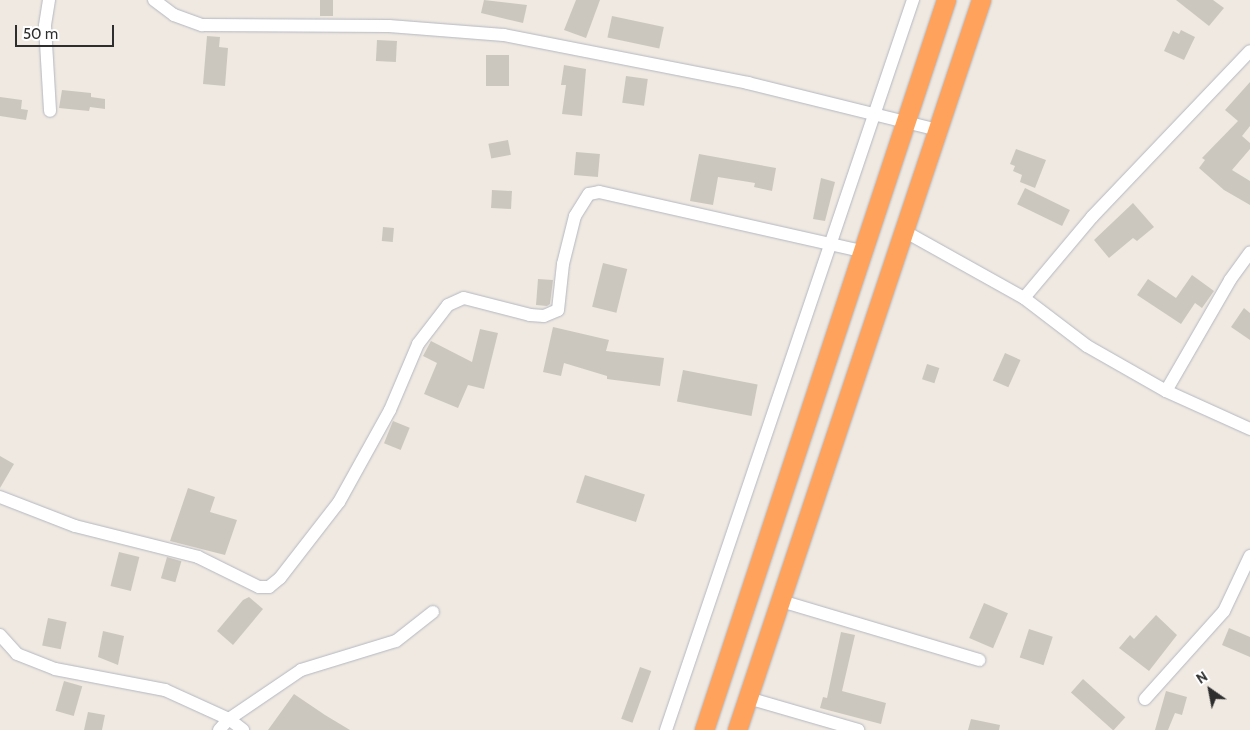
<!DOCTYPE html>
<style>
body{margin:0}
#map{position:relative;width:1250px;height:730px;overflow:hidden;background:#efe9e1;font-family:Cabin,sans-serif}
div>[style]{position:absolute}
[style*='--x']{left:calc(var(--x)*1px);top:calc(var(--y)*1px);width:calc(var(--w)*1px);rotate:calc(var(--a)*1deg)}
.building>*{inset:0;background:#cbc7bf;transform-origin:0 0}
.roads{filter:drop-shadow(0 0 1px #b4b7c1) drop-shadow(0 0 1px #b4b7c1)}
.minor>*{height:12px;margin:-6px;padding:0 6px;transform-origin:6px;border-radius:6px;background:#fff}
.highway>*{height:19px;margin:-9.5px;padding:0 9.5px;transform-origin:9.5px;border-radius:9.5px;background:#ffa35c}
span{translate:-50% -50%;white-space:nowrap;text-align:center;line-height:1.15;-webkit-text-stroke:4px #fff;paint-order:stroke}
.north{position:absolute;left:1185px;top:665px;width:50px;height:50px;-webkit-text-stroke:4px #fff;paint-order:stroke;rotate:327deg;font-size:14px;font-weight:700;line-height:20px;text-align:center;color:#2e2e2e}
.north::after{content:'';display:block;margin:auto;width:18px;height:22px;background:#2e2e2e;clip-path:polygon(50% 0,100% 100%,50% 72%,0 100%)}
.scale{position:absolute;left:15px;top:25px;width:99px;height:22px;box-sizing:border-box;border:2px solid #2e2e2e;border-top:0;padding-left:6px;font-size:15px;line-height:18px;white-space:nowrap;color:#2e2e2e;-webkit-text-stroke:4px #fff;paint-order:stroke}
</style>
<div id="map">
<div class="building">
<i style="left:320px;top:0;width:13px;height:16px"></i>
<i style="clip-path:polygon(484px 0,527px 5px,523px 23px,481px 13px)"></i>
<i style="clip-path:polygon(576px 0,600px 0,586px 38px,564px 30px)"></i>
<i style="clip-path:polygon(1176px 0,1213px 0,1224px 8px,1209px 26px)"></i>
<i style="left:612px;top:16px;width:53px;height:22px;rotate:12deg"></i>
<i style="clip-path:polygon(1181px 30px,1195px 37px,1184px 60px,1164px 51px,1173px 31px,1179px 34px)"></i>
<i style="clip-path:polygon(207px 36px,220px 37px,219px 47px,228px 48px,225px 86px,203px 84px)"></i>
<i style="left:377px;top:40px;width:20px;height:21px;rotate:3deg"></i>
<i style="left:486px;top:55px;width:23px;height:31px"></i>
<i style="clip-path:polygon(564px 65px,586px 69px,582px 116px,562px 114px,566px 85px,561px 85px)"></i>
<i style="left:626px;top:76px;width:22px;height:27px;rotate:8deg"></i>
<i style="clip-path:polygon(1250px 82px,1250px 126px,1242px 136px,1250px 143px,1250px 149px,1232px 170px,1250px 181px,1250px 205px,1224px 190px,1199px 168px,1205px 160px,1202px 158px,1238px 121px,1225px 110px)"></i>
<i style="clip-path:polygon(62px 90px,91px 93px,91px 97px,105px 99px,105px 109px,90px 107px,89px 111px,59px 108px)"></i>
<i style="clip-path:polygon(0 97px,22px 100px,21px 109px,28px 110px,26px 120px,0 116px)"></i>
<i style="left:508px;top:140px;width:15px;height:20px;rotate:79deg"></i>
<i style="clip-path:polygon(1016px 149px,1046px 160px,1035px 188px,1020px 182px,1022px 175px,1013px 171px,1015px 166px,1010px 164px)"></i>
<i style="left:576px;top:152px;width:24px;height:23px;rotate:5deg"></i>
<i style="clip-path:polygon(699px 154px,776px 168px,772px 191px,754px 187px,755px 183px,718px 177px,713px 205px,690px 201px)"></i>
<i style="clip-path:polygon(821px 178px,835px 182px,825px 221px,813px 219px)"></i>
<i style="left:1025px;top:188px;width:50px;height:18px;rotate:26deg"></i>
<i style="left:492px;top:190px;width:20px;height:18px;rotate:3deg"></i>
<i style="clip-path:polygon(1133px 203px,1154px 227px,1137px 241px,1133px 238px,1109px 258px,1094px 240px)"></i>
<i style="left:383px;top:227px;width:11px;height:14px;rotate:5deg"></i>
<i style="left:603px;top:263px;width:25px;height:45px;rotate:14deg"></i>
<i style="clip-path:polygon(1192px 275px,1214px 291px,1202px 308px,1195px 303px,1181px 324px,1137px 295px,1148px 279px,1176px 298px)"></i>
<i style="clip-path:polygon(538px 279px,553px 280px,550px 304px,547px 306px,536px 305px)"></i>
<i style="clip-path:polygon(1244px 308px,1250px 313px,1250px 340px,1231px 327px)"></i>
<i style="clip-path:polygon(553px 327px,609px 340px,606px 351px,664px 358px,660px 386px,607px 379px,607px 376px,564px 363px,561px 376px,543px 372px)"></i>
<i style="clip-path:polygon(480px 329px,498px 333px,484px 389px,468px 385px,458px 408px,424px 394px,437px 363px,423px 356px,431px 341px,472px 362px)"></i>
<i style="left:1005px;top:353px;width:17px;height:30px;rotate:24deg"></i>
<i style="left:927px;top:364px;width:13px;height:16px;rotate:18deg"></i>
<i style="left:683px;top:370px;width:76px;height:32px;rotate:11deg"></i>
<i style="left:393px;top:421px;width:18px;height:24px;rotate:22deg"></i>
<i style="clip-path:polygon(0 456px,14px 464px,0 488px)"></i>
<i style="left:585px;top:475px;width:63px;height:29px;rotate:18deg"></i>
<i style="clip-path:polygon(188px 488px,215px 497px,210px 512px,237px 520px,225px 555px,170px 541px)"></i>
<i style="left:119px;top:552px;width:21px;height:35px;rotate:14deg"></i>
<i style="left:167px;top:557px;width:15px;height:22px;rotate:16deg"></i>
<i style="clip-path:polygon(249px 597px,263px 609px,233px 645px,217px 631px,243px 600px)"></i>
<i style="left:984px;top:603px;width:26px;height:38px;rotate:23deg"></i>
<i style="clip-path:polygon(1156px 615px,1177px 635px,1149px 671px,1119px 648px,1130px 635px,1134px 639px)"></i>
<i style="left:48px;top:618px;width:19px;height:28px;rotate:12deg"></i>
<i style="clip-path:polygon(1229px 628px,1250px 637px,1250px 657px,1222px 645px)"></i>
<i style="left:1029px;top:629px;width:25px;height:30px;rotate:18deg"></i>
<i style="clip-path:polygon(103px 631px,124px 636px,118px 665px,98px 657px)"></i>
<i style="clip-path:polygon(841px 632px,855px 635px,842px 691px,886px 703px,881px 724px,820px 708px,823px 697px,827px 698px)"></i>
<i style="left:640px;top:667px;width:12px;height:55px;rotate:20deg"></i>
<i style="left:1083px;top:679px;width:57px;height:18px;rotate:42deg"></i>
<i style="left:64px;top:681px;width:19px;height:31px;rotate:16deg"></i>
<i style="clip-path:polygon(1166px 691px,1187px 697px,1182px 715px,1175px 713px,1168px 730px,1155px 730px)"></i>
<i style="clip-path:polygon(294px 694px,325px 715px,350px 730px,268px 730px)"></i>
<i style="clip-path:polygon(88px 712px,105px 715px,102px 730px,84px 730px)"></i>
<i style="clip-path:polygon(971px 719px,1000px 725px,999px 730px,968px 730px)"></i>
</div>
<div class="roads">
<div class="minor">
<i style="--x:49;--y:0;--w:26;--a:99"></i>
<i style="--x:45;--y:26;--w:85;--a:86.6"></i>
<i style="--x:154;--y:0;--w:25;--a:37"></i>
<i style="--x:174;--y:15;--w:30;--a:20"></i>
<i style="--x:202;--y:25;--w:187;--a:0.3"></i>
<i style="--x:389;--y:26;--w:115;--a:4.5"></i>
<i style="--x:504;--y:35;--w:249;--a:11.1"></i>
<i style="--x:748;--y:83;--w:196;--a:13.9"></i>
<i style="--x:904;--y:231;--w:137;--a:29.2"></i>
<i style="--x:1024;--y:298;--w:79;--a:37.3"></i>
<i style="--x:1087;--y:346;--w:91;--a:29.7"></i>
<i style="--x:1166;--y:391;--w:92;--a:24.3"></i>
<i style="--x:1024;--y:298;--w:106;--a:-50"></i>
<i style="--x:1092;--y:217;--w:229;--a:-46.4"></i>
<i style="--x:1166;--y:391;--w:128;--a:-60"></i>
<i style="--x:1230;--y:280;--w:34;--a:-54"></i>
<i style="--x:0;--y:497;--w:80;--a:21.1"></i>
<i style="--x:75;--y:526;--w:127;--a:14.1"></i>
<i style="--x:198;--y:557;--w:68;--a:26.2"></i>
<i style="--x:259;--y:587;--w:10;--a:0"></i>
<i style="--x:269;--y:587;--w:14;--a:-39"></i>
<i style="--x:280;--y:578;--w:96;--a:-52.2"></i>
<i style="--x:339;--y:502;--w:105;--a:-61"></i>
<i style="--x:390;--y:410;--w:72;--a:-67"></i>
<i style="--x:418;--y:344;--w:49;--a:-52.4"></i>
<i style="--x:448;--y:305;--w:17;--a:-24"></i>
<i style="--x:464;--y:298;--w:68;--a:14.4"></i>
<i style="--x:530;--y:315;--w:14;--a:4"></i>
<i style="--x:544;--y:316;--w:15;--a:-23"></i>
<i style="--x:558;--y:310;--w:46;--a:-83.8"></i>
<i style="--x:563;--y:264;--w:49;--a:-76"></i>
<i style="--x:575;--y:216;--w:26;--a:-58"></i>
<i style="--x:589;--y:194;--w:10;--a:-11"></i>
<i style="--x:599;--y:192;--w:269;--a:12.7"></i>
<i style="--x:781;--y:601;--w:207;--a:16.6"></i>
<i style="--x:0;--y:635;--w:25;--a:48"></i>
<i style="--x:17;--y:654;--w:41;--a:21.5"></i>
<i style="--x:55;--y:669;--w:112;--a:10.8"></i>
<i style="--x:165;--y:690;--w:70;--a:24.4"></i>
<i style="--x:229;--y:719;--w:18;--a:38"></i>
<i style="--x:748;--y:698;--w:115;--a:16.2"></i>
<i style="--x:1145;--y:699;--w:118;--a:-48.1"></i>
<i style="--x:1224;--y:611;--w:61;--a:-64.7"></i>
<i style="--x:219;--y:730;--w:15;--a:-48"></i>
<i style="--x:229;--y:719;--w:87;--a:-34.2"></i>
<i style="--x:301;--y:670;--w:99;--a:-17"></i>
<i style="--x:396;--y:641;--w:47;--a:-38.1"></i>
<i style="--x:666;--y:730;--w:771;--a:-71.31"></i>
</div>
<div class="highway">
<i style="--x:704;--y:730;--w:769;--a:-71.66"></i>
<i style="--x:737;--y:730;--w:770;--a:-71.52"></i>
</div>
</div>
<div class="north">N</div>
<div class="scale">50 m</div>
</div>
